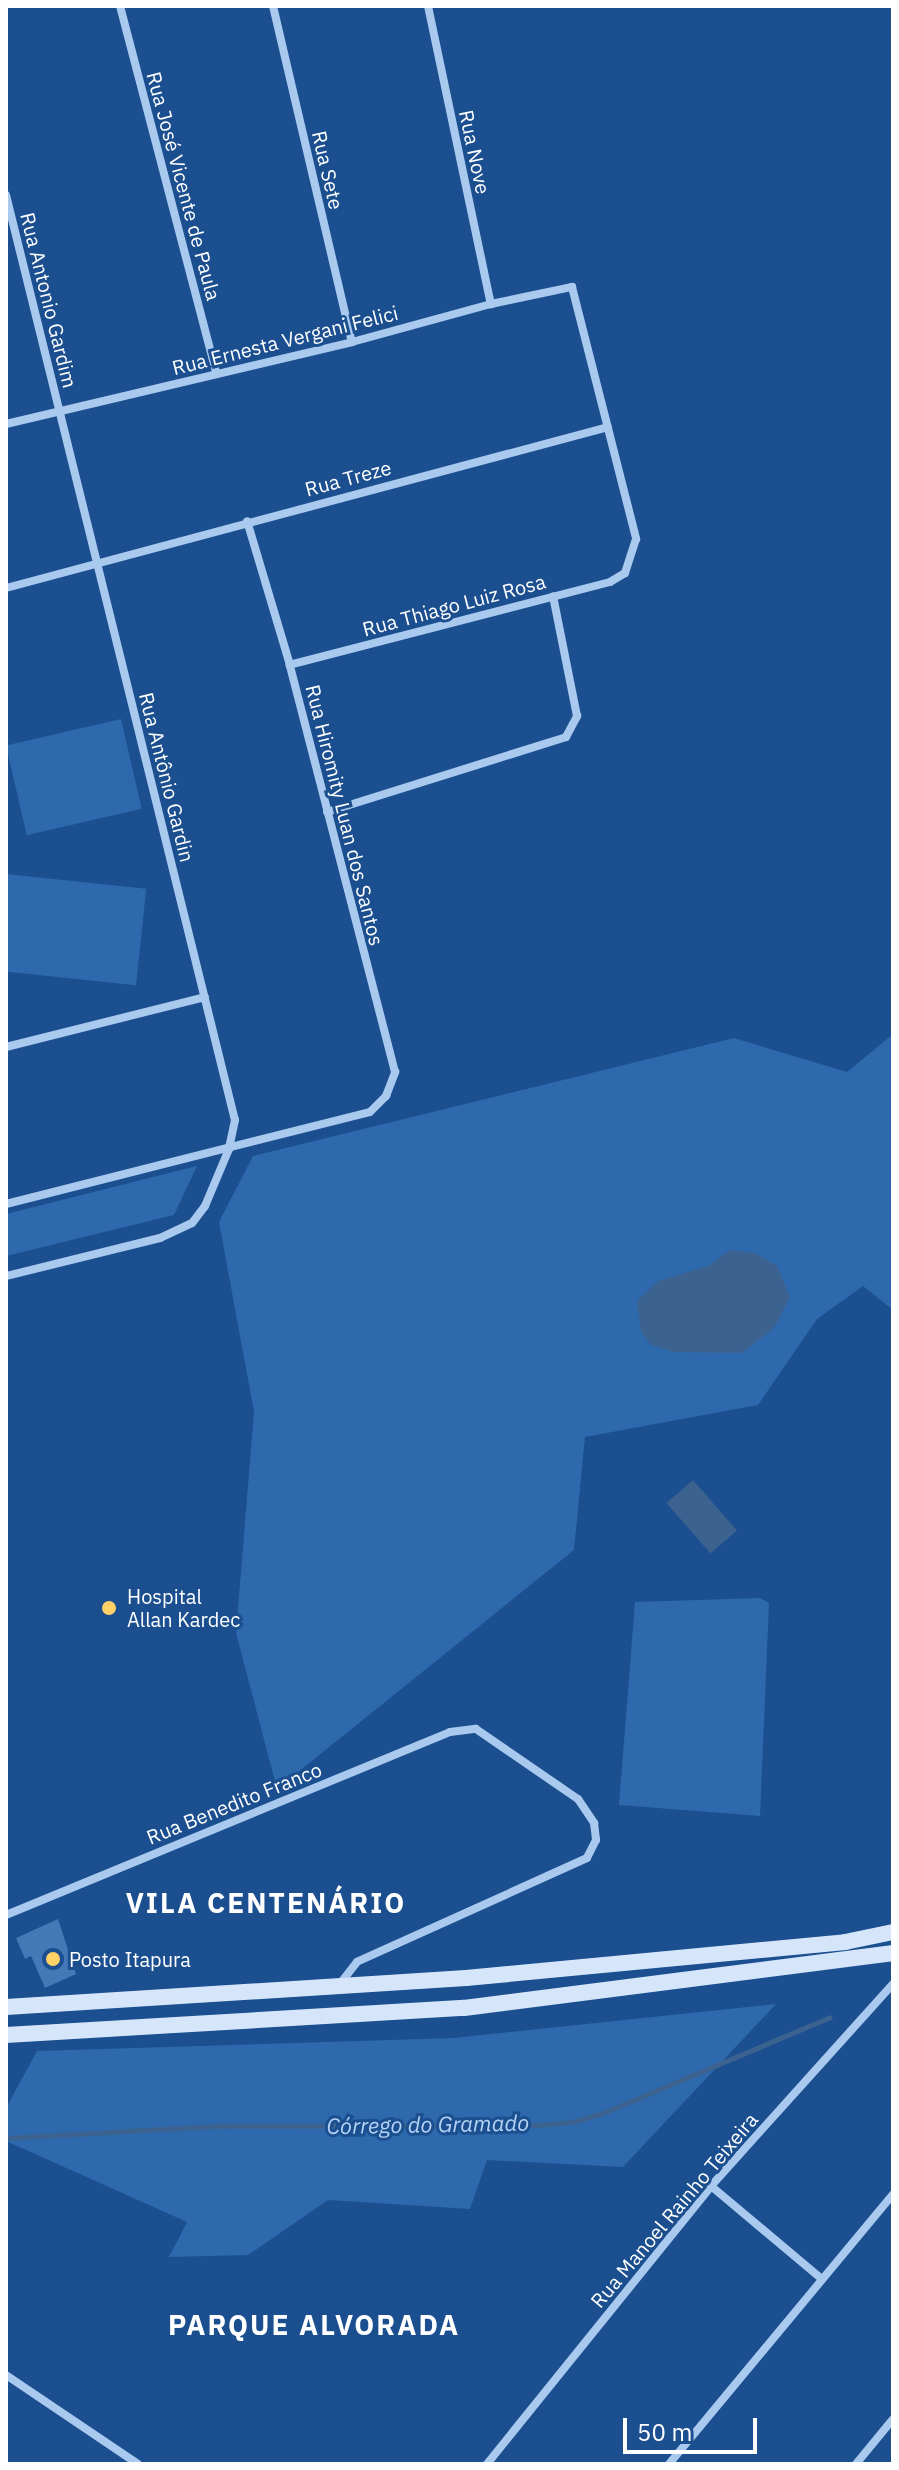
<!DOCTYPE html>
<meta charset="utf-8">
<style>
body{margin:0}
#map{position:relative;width:899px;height:2470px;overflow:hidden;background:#1b4f8f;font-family:"IBM Plex Sans",sans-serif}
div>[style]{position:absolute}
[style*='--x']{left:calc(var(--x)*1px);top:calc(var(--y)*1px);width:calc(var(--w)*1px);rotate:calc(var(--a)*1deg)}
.green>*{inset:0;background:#2e69ad;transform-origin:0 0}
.water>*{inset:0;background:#3c6290;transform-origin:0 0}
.stream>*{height:5px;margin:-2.5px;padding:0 2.5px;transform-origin:2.5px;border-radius:2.5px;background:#3c6290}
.building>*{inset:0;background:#4478b7}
.street>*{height:8px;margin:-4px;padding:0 4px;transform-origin:4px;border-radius:4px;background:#a9c9ee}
.secondary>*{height:16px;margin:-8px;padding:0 8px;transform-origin:8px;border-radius:8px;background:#d6e6fa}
.dots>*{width:22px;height:22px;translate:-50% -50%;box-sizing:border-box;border:4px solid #1b4f8f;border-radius:50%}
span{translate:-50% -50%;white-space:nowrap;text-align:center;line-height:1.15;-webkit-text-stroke:6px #1b4f8f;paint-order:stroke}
.street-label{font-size:20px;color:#fff}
.poi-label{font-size:20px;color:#fff}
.left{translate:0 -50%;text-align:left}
.water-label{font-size:22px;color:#b5d3f5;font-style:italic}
.district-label{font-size:28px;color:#fff;font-weight:700;letter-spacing:2px}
.frame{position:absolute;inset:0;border:8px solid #fff;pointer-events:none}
.scale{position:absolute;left:623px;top:2418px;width:134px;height:36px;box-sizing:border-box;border:4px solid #fff;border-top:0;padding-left:10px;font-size:24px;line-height:28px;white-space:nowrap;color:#fff;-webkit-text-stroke:6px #1b4f8f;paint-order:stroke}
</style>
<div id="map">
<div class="green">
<i style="left:121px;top:719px;width:92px;height:118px;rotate:77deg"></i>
<i style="left:6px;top:874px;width:141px;height:97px;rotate:6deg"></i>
<i style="clip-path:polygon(893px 1034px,893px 1310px,863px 1286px,817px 1319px,758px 1405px,585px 1437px,574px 1550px,277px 1789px,236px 1633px,254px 1412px,219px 1222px,253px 1156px,734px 1038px,847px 1072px)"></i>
<i style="clip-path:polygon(197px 1166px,174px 1215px,6px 1256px,6px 1214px)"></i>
<i style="clip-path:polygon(760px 1598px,769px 1603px,760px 1816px,619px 1805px,635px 1602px)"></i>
<i style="clip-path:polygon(776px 2004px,623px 2167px,487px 2160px,470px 2209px,328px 2200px,248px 2255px,169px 2257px,187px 2222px,6px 2141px,6px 2108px,37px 2051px,453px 2038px)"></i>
</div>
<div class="water">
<i style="clip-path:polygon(730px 1250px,755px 1253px,777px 1266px,790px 1297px,774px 1328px,742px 1353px,673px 1352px,651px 1345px,641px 1332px,637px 1301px,658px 1281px,708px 1266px)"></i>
<i style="left:693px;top:1480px;width:67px;height:35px;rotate:49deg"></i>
</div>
<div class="stream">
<i style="--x:6;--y:2138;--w:210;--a:-3.3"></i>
<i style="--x:216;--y:2126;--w:322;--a:-0.2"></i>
<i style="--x:538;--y:2125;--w:34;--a:-5"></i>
<i style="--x:572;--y:2122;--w:32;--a:-16"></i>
<i style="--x:603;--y:2113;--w:246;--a:-22.9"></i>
</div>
<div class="building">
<i style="clip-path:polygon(58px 1919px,76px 1974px,45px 1988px,31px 1956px,25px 1959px,16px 1938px)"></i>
</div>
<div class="street">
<i style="--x:120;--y:6;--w:379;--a:75.3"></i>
<i style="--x:273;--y:6;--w:345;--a:76.8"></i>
<i style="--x:428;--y:6;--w:305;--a:78.1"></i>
<i style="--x:6;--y:195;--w:953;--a:76.1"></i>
<i style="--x:235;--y:1120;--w:30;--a:102"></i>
<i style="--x:229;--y:1149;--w:62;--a:112.8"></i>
<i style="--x:205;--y:1206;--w:21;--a:127"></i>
<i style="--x:192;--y:1223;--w:35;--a:155"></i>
<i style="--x:160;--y:1238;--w:159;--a:166.1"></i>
<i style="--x:6;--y:424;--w:356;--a:-13.3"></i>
<i style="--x:352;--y:342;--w:144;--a:-15.3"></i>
<i style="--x:491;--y:304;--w:83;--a:-11.9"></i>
<i style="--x:572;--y:287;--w:260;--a:75.7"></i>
<i style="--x:636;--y:539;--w:36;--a:108"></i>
<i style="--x:625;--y:573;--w:17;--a:149"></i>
<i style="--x:610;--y:582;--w:331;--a:165.5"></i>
<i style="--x:6;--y:588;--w:623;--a:-14.97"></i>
<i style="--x:327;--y:812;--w:250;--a:-17.4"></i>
<i style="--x:566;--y:737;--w:24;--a:-62"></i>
<i style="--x:577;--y:716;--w:122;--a:-101.3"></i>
<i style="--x:6;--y:1047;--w:205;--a:-14.1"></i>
<i style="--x:6;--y:1204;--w:375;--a:-14.2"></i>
<i style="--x:370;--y:1112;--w:23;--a:-45"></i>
<i style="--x:386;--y:1096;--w:26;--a:-69"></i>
<i style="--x:395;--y:1072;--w:420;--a:-104.5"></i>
<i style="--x:290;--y:665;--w:150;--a:-106.6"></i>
<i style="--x:6;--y:1915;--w:480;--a:-22.4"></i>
<i style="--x:450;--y:1732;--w:26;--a:-7"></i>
<i style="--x:476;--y:1729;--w:124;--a:34.5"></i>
<i style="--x:578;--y:1799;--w:29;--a:56"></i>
<i style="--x:594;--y:1823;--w:17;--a:83"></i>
<i style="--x:596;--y:1840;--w:20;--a:117"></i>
<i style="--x:587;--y:1858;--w:252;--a:155.7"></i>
<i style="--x:357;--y:1962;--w:31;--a:128"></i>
<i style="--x:711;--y:2186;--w:145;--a:40"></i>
<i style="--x:6;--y:2375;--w:159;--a:34"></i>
<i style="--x:487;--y:2464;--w:357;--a:-51.1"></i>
<i style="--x:711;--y:2186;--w:272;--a:-48"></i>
<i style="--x:669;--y:2464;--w:351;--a:-50.3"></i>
<i style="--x:856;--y:2464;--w:58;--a:-50.6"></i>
</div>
<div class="secondary">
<i style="--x:6;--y:2007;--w:461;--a:-3.6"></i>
<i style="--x:466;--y:1978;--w:381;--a:-5.4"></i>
<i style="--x:845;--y:1942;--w:49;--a:-11.8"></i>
<i style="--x:6;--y:2035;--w:459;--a:-3.4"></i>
<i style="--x:464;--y:2008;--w:433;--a:-7.3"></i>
</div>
<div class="dots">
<i style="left:109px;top:1608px;background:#ffd166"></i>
<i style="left:53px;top:1959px;background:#ffd166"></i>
</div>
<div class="street-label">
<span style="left:475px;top:152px;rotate:78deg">Rua Nove</span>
<span style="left:328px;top:170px;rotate:77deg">Rua Sete</span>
<span style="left:184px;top:186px;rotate:75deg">Rua José Vicente de Paula</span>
<span style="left:49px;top:300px;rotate:76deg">Rua Antonio Gardim</span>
<span style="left:285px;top:340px;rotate:-14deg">Rua Ernesta Vergani Felici</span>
<span style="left:348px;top:478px;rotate:-15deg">Rua Treze</span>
<span style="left:454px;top:605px;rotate:-15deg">Rua Thiago Luiz Rosa</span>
<span style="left:167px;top:777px;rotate:76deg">Rua Antônio Gardin</span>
<span style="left:345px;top:815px;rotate:76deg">Rua Hiromity Luan dos Santos</span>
<span style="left:234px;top:1803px;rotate:-22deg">Rua Benedito Franco</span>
<span style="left:674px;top:2210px;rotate:-50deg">Rua Manoel Rainho Teixeira</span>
</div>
<div class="poi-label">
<span class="left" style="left:127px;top:1608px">Hospital<br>Allan Kardec</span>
<span class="left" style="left:69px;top:1959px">Posto Itapura</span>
</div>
<div class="water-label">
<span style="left:428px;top:2124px;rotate:-1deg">Córrego do Gramado</span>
</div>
<div class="district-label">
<span style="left:266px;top:1903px">VILA CENTENÁRIO</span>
<span style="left:314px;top:2325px">PARQUE ALVORADA</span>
</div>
<div class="frame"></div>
<div class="scale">50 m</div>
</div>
